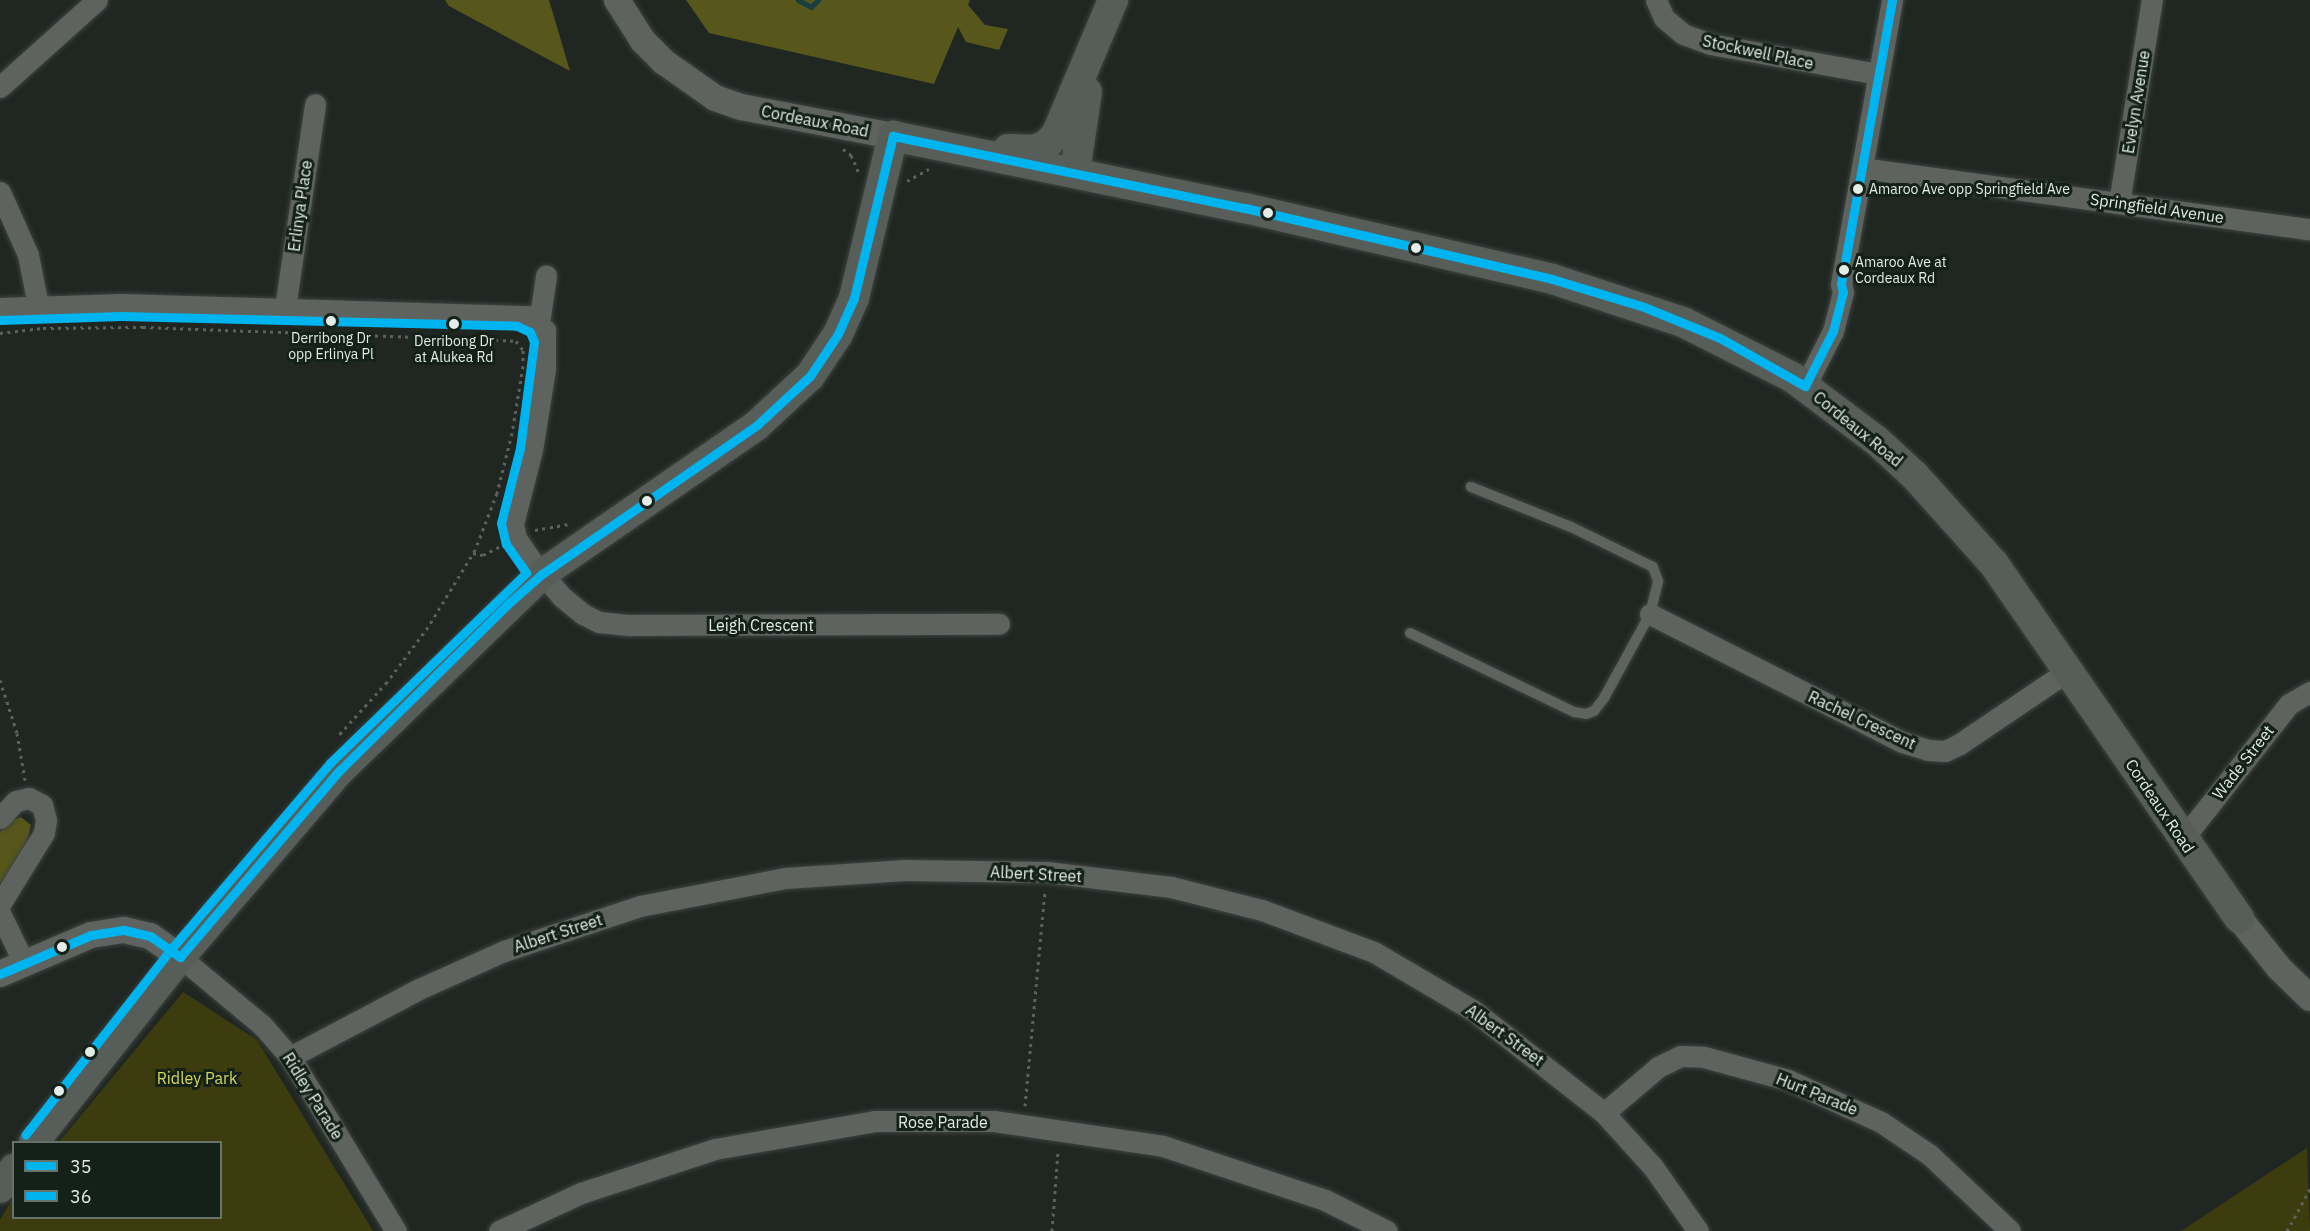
<!DOCTYPE html>
<style>
body{margin:0}
#map{position:relative;width:2310px;height:1231px;overflow:hidden;background:#202723;font-family:"IBM Plex Sans",sans-serif}
div>[style]{position:absolute}
[style*='--x']{left:calc(var(--x)*1px);top:calc(var(--y)*1px);width:calc(var(--w)*1px);rotate:calc(var(--a)*1deg)}
.green>*{inset:0;background:#3c3c0e}
.forest>*{inset:0;background:#57571b}
.stream>*{height:5px;margin:-2.5px;padding:0 2.5px;transform-origin:2.5px;border-radius:2.5px;background:#193e40}
.path>*{height:3px;margin-top:-1.5px;transform-origin:0;background:repeating-linear-gradient(90deg,#5c615e 0 3px,transparent 0 7.5px)}
.roads{filter:drop-shadow(0 0 2px #3d4440) drop-shadow(0 0 2px #3d4440)}
.service>*{height:10px;margin:-5px;padding:0 5px;transform-origin:5px;border-radius:5px;background:#5e6360}
.minor>*{height:21px;margin:-10.5px;padding:0 10.5px;transform-origin:10.5px;border-radius:10.5px;background:#5e6360}
.tertiary>*{height:26px;margin:-13px;padding:0 13px;transform-origin:13px;border-radius:13px;background:#5e6360}
.secondary>*{height:30px;margin:-15px;padding:0 15px;transform-origin:15px;border-radius:15px;background:#575e59}
.bus-1>*{height:9px;margin:-4.5px;padding:0 4.5px;transform-origin:4.5px;border-radius:4.5px;background:#00b5ef}
.bus-2>*{height:9px;margin:-4.5px;padding:0 4.5px;transform-origin:4.5px;border-radius:4.5px;background:#00b5ef}
.dots>*{width:16px;height:16px;translate:-50% -50%;box-sizing:border-box;border:3px solid #142119;border-radius:50%}
span{translate:-50% -50%;white-space:nowrap;text-align:center;line-height:1.15;-webkit-text-stroke:6px #142119;paint-order:stroke}
.bus-label{font-size:14px;color:#e3ece6}
.left{translate:0 -50%;text-align:left}
.street-label{font-size:16px;color:#e3ece6}
.park-label{font-size:16px;color:#d5d65e}
.legend{position:absolute;left:12px;top:1141px;width:210px;height:78px;box-sizing:border-box;background:#142119;border:2px solid #67726b;margin:0;padding:8px 10px;list-style:none;font-size:18px;color:#e3ece6}
.legend li{display:flex;align-items:center;gap:12px;height:30px}
.legend b{width:30px;border:2px solid #67726b}
</style>
<div id="map">
<div class="green">
<i style="clip-path:polygon(183px 992px,257px 1040px,373px 1231px,0 1231px,0 1220px,13px 1198px,14px 1218px,220px 1218px,220px 1142px,59px 1142px)"></i>
<i style="clip-path:polygon(2307px 1148px,2310px 1231px,2181px 1231px)"></i>
</div>
<div class="forest">
<i style="clip-path:polygon(445px 0,549px 0,570px 71px,449px 6px)"></i>
<i style="clip-path:polygon(686px 0,970px 0,968px 5px,985px 25px,1008px 29px,999px 50px,966px 42px,958px 27px,934px 84px,709px 33px)"></i>
<i style="clip-path:polygon(21px 817px,31px 825px,26px 846px,0 884px,0 832px,8px 822px)"></i>
</div>
<div class="stream">
<i style="--x:798;--y:0;--w:15;--a:28"></i>
<i style="--x:811;--y:7;--w:10;--a:-45"></i>
</div>
<div class="path">
<i style="--x:843;--y:149;--w:10;--a:37"></i>
<i style="--x:851;--y:155;--w:20;--a:66"></i>
<i style="--x:907;--y:181;--w:25;--a:-29"></i>
<i style="--x:0;--y:333;--w:43;--a:-6.6"></i>
<i style="--x:43;--y:328;--w:100;--a:-0.6"></i>
<i style="--x:143;--y:327;--w:373;--a:2.1"></i>
<i style="--x:516;--y:341;--w:11;--a:52"></i>
<i style="--x:523;--y:350;--w:16;--a:90"></i>
<i style="--x:523;--y:366;--w:68;--a:99.3"></i>
<i style="--x:512;--y:433;--w:62;--a:104"></i>
<i style="--x:497;--y:493;--w:61;--a:111.1"></i>
<i style="--x:475;--y:550;--w:90;--a:121.4"></i>
<i style="--x:428;--y:627;--w:69;--a:126.7"></i>
<i style="--x:387;--y:682;--w:74;--a:132.3"></i>
<i style="--x:535;--y:530;--w:34;--a:-10"></i>
<i style="--x:473;--y:553;--w:10;--a:11"></i>
<i style="--x:483;--y:555;--w:18;--a:-27"></i>
<i style="--x:0;--y:680;--w:56;--a:72.2"></i>
<i style="--x:17;--y:733;--w:48;--a:80.3"></i>
<i style="--x:1025;--y:1106;--w:215;--a:-84.7"></i>
<i style="--x:1052;--y:1231;--w:80;--a:-85.7"></i>
<i style="--x:2287;--y:1231;--w:48;--a:-61.3"></i>
</div>
<div class="roads">
<div class="service">
<i style="--x:1410;--y:633;--w:182;--a:25.7"></i>
<i style="--x:1574;--y:712;--w:12;--a:9"></i>
<i style="--x:1586;--y:714;--w:9;--a:-21"></i>
<i style="--x:1594;--y:711;--w:16;--a:-52"></i>
<i style="--x:1604;--y:698;--w:96;--a:-61.3"></i>
<i style="--x:1650;--y:614;--w:34;--a:-76"></i>
<i style="--x:1658;--y:581;--w:15;--a:-110"></i>
<i style="--x:1653;--y:567;--w:91;--a:-154"></i>
<i style="--x:1571;--y:527;--w:108;--a:-158.2"></i>
</div>
<div class="minor">
<i style="--x:1656;--y:0;--w:20;--a:66"></i>
<i style="--x:1664;--y:18;--w:25;--a:40"></i>
<i style="--x:1683;--y:34;--w:29;--a:20"></i>
<i style="--x:1710;--y:44;--w:171;--a:10.1"></i>
<i style="--x:0;--y:87;--w:130;--a:-41.9"></i>
<i style="--x:1862;--y:168;--w:452;--a:7.8"></i>
<i style="--x:0;--y:192;--w:69;--a:66"></i>
<i style="--x:28;--y:255;--w:51;--a:78.7"></i>
<i style="--x:2119;--y:203;--w:206;--a:-80.8"></i>
<i style="--x:0;--y:308;--w:121;--a:-1.9"></i>
<i style="--x:121;--y:304;--w:409;--a:1.7"></i>
<i style="--x:530;--y:316;--w:21;--a:43"></i>
<i style="--x:545;--y:330;--w:39;--a:90"></i>
<i style="--x:545;--y:369;--w:82;--a:99.1"></i>
<i style="--x:532;--y:450;--w:76;--a:104.4"></i>
<i style="--x:513;--y:524;--w:14;--a:78"></i>
<i style="--x:516;--y:538;--w:25;--a:56"></i>
<i style="--x:530;--y:559;--w:50;--a:49.9"></i>
<i style="--x:562;--y:597;--w:27;--a:39"></i>
<i style="--x:583;--y:614;--w:18;--a:27"></i>
<i style="--x:599;--y:622;--w:31;--a:6"></i>
<i style="--x:630;--y:625;--w:369;--a:-0.2"></i>
<i style="--x:285;--y:308;--w:206;--a:-81.6"></i>
<i style="--x:539;--y:323;--w:48;--a:-81.5"></i>
<i style="--x:1805;--y:386;--w:62;--a:-63"></i>
<i style="--x:1833;--y:331;--w:40;--a:-75.6"></i>
<i style="--x:1843;--y:292;--w:8;--a:-104"></i>
<i style="--x:1841;--y:284;--w:289;--a:-79.8"></i>
<i style="--x:1650;--y:614;--w:283;--a:26.9"></i>
<i style="--x:1902;--y:742;--w:27;--a:17"></i>
<i style="--x:1928;--y:750;--w:17;--a:3"></i>
<i style="--x:1945;--y:751;--w:14;--a:-25"></i>
<i style="--x:1958;--y:745;--w:134;--a:-34"></i>
<i style="--x:0;--y:818;--w:23;--a:-47"></i>
<i style="--x:16;--y:801;--w:13;--a:-13"></i>
<i style="--x:29;--y:798;--w:15;--a:28"></i>
<i style="--x:42;--y:805;--w:16;--a:75"></i>
<i style="--x:46;--y:820;--w:13;--a:99"></i>
<i style="--x:44;--y:833;--w:84;--a:121.8"></i>
<i style="--x:2182;--y:840;--w:173;--a:-51.8"></i>
<i style="--x:2289;--y:704;--w:24;--a:-30"></i>
<i style="--x:0;--y:913;--w:55;--a:64.4"></i>
<i style="--x:180;--y:957;--w:107;--a:39.7"></i>
<i style="--x:262;--y:1025;--w:43;--a:48.8"></i>
<i style="--x:290;--y:1057;--w:204;--a:58.7"></i>
<i style="--x:290;--y:1057;--w:146;--a:-27.8"></i>
<i style="--x:419;--y:989;--w:93;--a:-24.1"></i>
<i style="--x:504;--y:951;--w:143;--a:-18.3"></i>
<i style="--x:640;--y:906;--w:148;--a:-10.9"></i>
<i style="--x:785;--y:878;--w:120;--a:-3.8"></i>
<i style="--x:905;--y:870;--w:142;--a:0.8"></i>
<i style="--x:1047;--y:872;--w:125;--a:6.9"></i>
<i style="--x:1171;--y:887;--w:94;--a:14.2"></i>
<i style="--x:1262;--y:910;--w:120;--a:20.6"></i>
<i style="--x:1374;--y:952;--w:116;--a:30.5"></i>
<i style="--x:1474;--y:1011;--w:165;--a:38.1"></i>
<i style="--x:1604;--y:1113;--w:73;--a:47.8"></i>
<i style="--x:1653;--y:1167;--w:78;--a:54.9"></i>
<i style="--x:1604;--y:1113;--w:71;--a:-40.4"></i>
<i style="--x:1658;--y:1067;--w:25;--a:-26"></i>
<i style="--x:1681;--y:1056;--w:23;--a:2"></i>
<i style="--x:1704;--y:1057;--w:87;--a:15.3"></i>
<i style="--x:1788;--y:1080;--w:102;--a:24.3"></i>
<i style="--x:1881;--y:1122;--w:59;--a:34"></i>
<i style="--x:1930;--y:1155;--w:110;--a:43.5"></i>
<i style="--x:499;--y:1231;--w:90;--a:-24.9"></i>
<i style="--x:581;--y:1193;--w:141;--a:-18.2"></i>
<i style="--x:715;--y:1149;--w:162;--a:-9.9"></i>
<i style="--x:875;--y:1121;--w:119;--a:0"></i>
<i style="--x:994;--y:1121;--w:171;--a:8.4"></i>
<i style="--x:1163;--y:1146;--w:171;--a:18.4"></i>
<i style="--x:1325;--y:1200;--w:69;--a:26.6"></i>
</div>
<div class="tertiary">
<i style="--x:617;--y:0;--w:49;--a:57.6"></i>
<i style="--x:643;--y:41;--w:30;--a:45"></i>
<i style="--x:664;--y:62;--w:62;--a:35.2"></i>
<i style="--x:715;--y:98;--w:28;--a:19"></i>
<i style="--x:741;--y:107;--w:155;--a:10.8"></i>
<i style="--x:2239;--y:918;--w:64;--a:51.3"></i>
<i style="--x:2279;--y:968;--w:43;--a:44.1"></i>
<i style="--x:0;--y:974;--w:99;--a:-23.2"></i>
<i style="--x:91;--y:935;--w:33;--a:-9"></i>
<i style="--x:124;--y:930;--w:27;--a:13"></i>
<i style="--x:150;--y:936;--w:37;--a:35"></i>
</div>
<div class="secondary">
<i style="--x:1008;--y:149;--w:24;--a:2"></i>
<i style="--x:1032;--y:150;--w:14;--a:-17"></i>
<i style="--x:1045;--y:146;--w:16;--a:-45"></i>
<i style="--x:1056;--y:135;--w:147;--a:-67.1"></i>
<i style="--x:1075;--y:172;--w:81;--a:-81.5"></i>
<i style="--x:34;--y:1142;--w:236;--a:-51.7"></i>
<i style="--x:180;--y:957;--w:245;--a:-49.5"></i>
<i style="--x:339;--y:771;--w:283;--a:-44.1"></i>
<i style="--x:542;--y:574;--w:262;--a:-34.7"></i>
<i style="--x:757;--y:425;--w:72;--a:-42.8"></i>
<i style="--x:810;--y:376;--w:50;--a:-56.3"></i>
<i style="--x:838;--y:334;--w:39;--a:-66"></i>
<i style="--x:854;--y:298;--w:167;--a:-76.5"></i>
<i style="--x:893;--y:136;--w:359;--a:11.6"></i>
<i style="--x:1245;--y:208;--w:315;--a:13"></i>
<i style="--x:1552;--y:279;--w:138;--a:18.2"></i>
<i style="--x:1683;--y:322;--w:122;--a:26.8"></i>
<i style="--x:1792;--y:377;--w:106;--a:37"></i>
<i style="--x:1877;--y:441;--w:52;--a:42.6"></i>
<i style="--x:1915;--y:476;--w:118;--a:48.1"></i>
<i style="--x:1994;--y:564;--w:431;--a:55.3"></i>
<i style="--x:0;--y:1188;--w:24;--a:-54"></i>
</div>
</div>
<div class="bus-1">
<i style="--x:893;--y:136;--w:359;--a:11.6"></i>
<i style="--x:1245;--y:208;--w:315;--a:13"></i>
<i style="--x:1552;--y:279;--w:96;--a:16.9"></i>
<i style="--x:1644;--y:307;--w:82;--a:22.2"></i>
<i style="--x:1720;--y:338;--w:98;--a:29.5"></i>
<i style="--x:1805;--y:386;--w:62;--a:-63"></i>
<i style="--x:1833;--y:331;--w:40;--a:-75.6"></i>
<i style="--x:1843;--y:292;--w:8;--a:-104"></i>
<i style="--x:1841;--y:284;--w:289;--a:-79.8"></i>
<i style="--x:180;--y:957;--w:245;--a:-49.5"></i>
<i style="--x:339;--y:771;--w:239;--a:-44.7"></i>
<i style="--x:509;--y:603;--w:44;--a:-41.3"></i>
<i style="--x:542;--y:574;--w:262;--a:-34.7"></i>
<i style="--x:757;--y:425;--w:72;--a:-42.8"></i>
<i style="--x:810;--y:376;--w:50;--a:-56.3"></i>
<i style="--x:838;--y:334;--w:39;--a:-66"></i>
<i style="--x:854;--y:298;--w:167;--a:-76.5"></i>
<i style="--x:0;--y:974;--w:99;--a:-23.2"></i>
<i style="--x:91;--y:935;--w:33;--a:-9"></i>
<i style="--x:124;--y:930;--w:27;--a:13"></i>
<i style="--x:150;--y:936;--w:37;--a:35"></i>
</div>
<div class="bus-2">
<i style="--x:0;--y:320;--w:121;--a:-1.9"></i>
<i style="--x:121;--y:316;--w:396;--a:1.4"></i>
<i style="--x:517;--y:326;--w:14;--a:25"></i>
<i style="--x:530;--y:332;--w:11;--a:68"></i>
<i style="--x:534;--y:342;--w:107;--a:97.5"></i>
<i style="--x:520;--y:448;--w:77;--a:104.2"></i>
<i style="--x:501;--y:523;--w:22;--a:77"></i>
<i style="--x:506;--y:544;--w:35;--a:55"></i>
<i style="--x:526;--y:573;--w:273;--a:135.9"></i>
<i style="--x:330;--y:763;--w:245;--a:130.5"></i>
<i style="--x:171;--y:949;--w:236;--a:128.1"></i>
</div>
<div class="dots">
<i style="left:1858px;top:189px;background:#e3ece6"></i>
<i style="left:1268px;top:213px;background:#e3ece6"></i>
<i style="left:1416px;top:248px;background:#e3ece6"></i>
<i style="left:1844px;top:270px;background:#e3ece6"></i>
<i style="left:331px;top:321px;background:#e3ece6"></i>
<i style="left:454px;top:324px;background:#e3ece6"></i>
<i style="left:647px;top:501px;background:#e3ece6"></i>
<i style="left:62px;top:947px;background:#e3ece6"></i>
<i style="left:90px;top:1052px;background:#e3ece6"></i>
<i style="left:59px;top:1091px;background:#e3ece6"></i>
</div>
<div class="bus-label">
<span class="left" style="left:1869px;top:189px">Amaroo Ave opp Springfield Ave</span>
<span class="left" style="left:1855px;top:270px">Amaroo Ave at<br>Cordeaux Rd</span>
<span style="left:331px;top:346px">Derribong Dr<br>opp Erlinya Pl</span>
<span style="left:454px;top:349px">Derribong Dr<br>at Alukea Rd</span>
</div>
<div class="street-label">
<span style="left:1758px;top:52px;rotate:12deg">Stockwell Place</span>
<span style="left:2136px;top:102px;rotate:-81deg">Evelyn Avenue</span>
<span style="left:815px;top:121px;rotate:11deg">Cordeaux Road</span>
<span style="left:300px;top:206px;rotate:-82deg">Erlinya Place</span>
<span style="left:2157px;top:208px;rotate:8deg">Springfield Avenue</span>
<span style="left:1858px;top:429px;rotate:39deg">Cordeaux Road</span>
<span style="left:761px;top:625px">Leigh Crescent</span>
<span style="left:1862px;top:720px;rotate:25deg">Rachel Crescent</span>
<span style="left:2243px;top:762px;rotate:-52deg">Wade Street</span>
<span style="left:2160px;top:806px;rotate:56deg">Cordeaux Road</span>
<span style="left:1036px;top:874px;rotate:3deg">Albert Street</span>
<span style="left:558px;top:933px;rotate:-18deg">Albert Street</span>
<span style="left:1505px;top:1035px;rotate:36deg">Albert Street</span>
<span style="left:1817px;top:1094px;rotate:22deg">Hurt Parade</span>
<span style="left:313px;top:1096px;rotate:58deg">Ridley Parade</span>
<span style="left:943px;top:1122px">Rose Parade</span>
</div>
<div class="park-label">
<span style="left:197px;top:1078px">Ridley Park</span>
</div>
<ul class="legend">
<li><b style="height:8px;background:#00b5ef"></b>35</li>
<li><b style="height:8px;background:#00b5ef"></b>36</li>
</ul>
</div>
